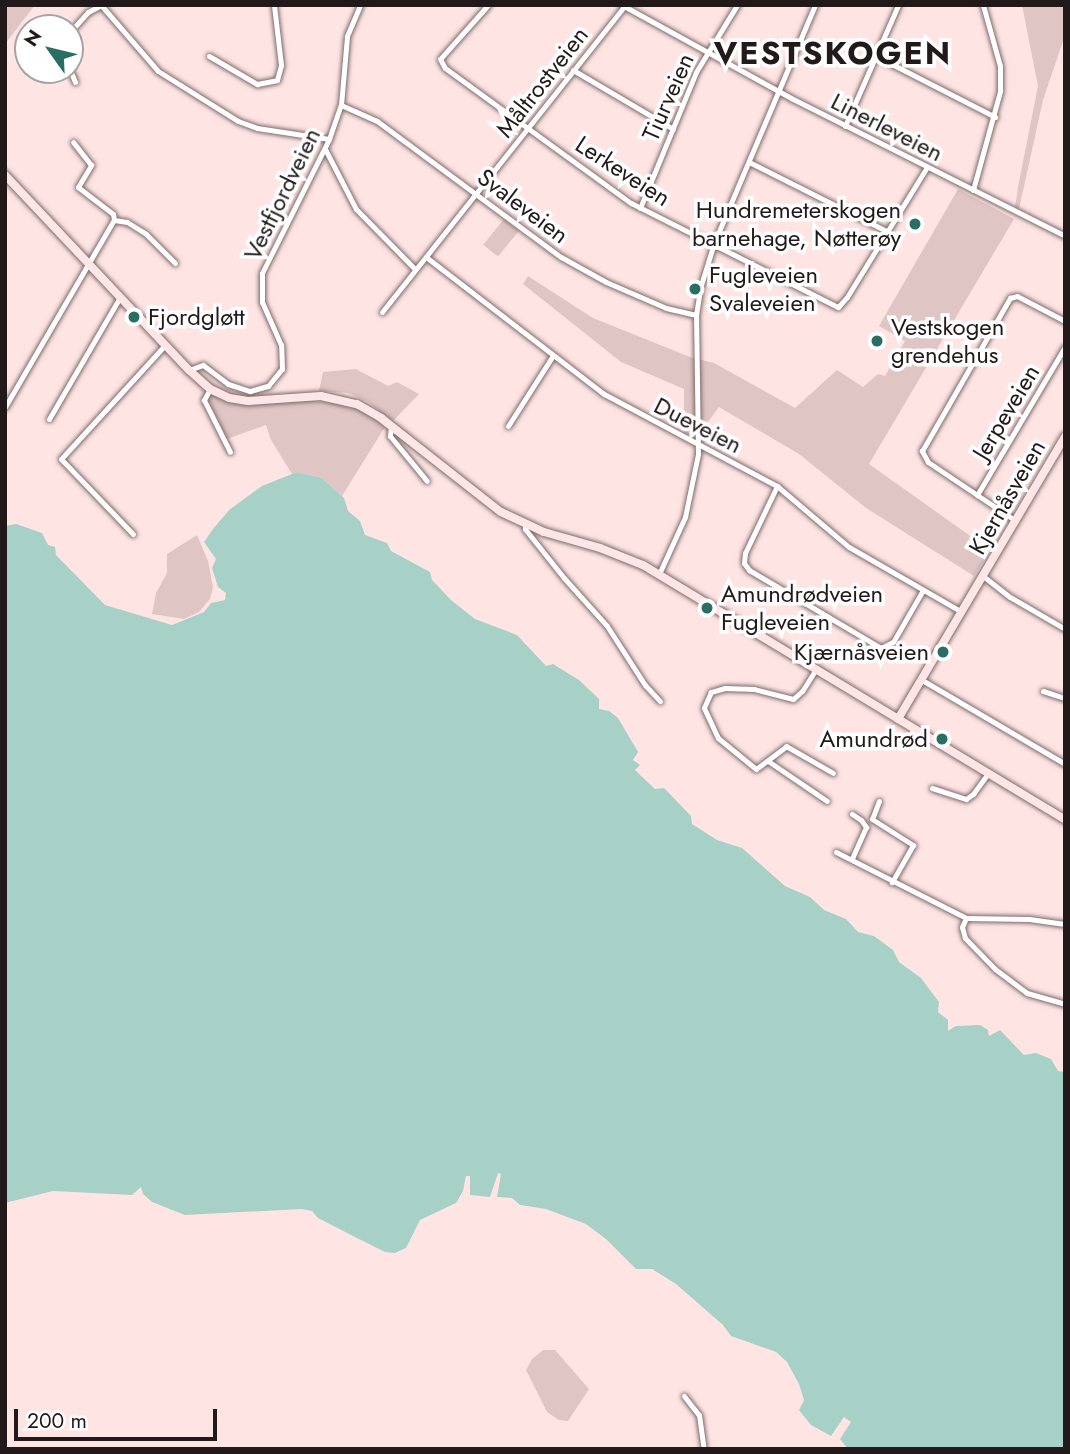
<!DOCTYPE html>
<meta charset="utf-8">
<style>
body{margin:0}
#map{position:relative;width:1070px;height:1454px;overflow:hidden;background:#fee5e4;font-family:Jost,sans-serif}
div>[style]{position:absolute}
[style*='--x']{left:calc(var(--x)*1px);top:calc(var(--y)*1px);width:calc(var(--w)*1px);rotate:calc(var(--a)*1deg)}
.green>*{inset:0;background:#dfc5c4;transform-origin:0 0}
.water>*{inset:0;background:#a7d1c7}
.roads{filter:drop-shadow(0 0 2px #7f6a69) drop-shadow(0 0 2px #7f6a69)}
.street>*{height:5px;margin:-2.5px;padding:0 2.5px;transform-origin:2.5px;border-radius:2.5px;background:#fff}
.secondary>*{height:8px;margin:-4px;padding:0 4px;transform-origin:4px;border-radius:4px;background:#ffe6e6}
.dots>*{width:19px;height:19px;translate:-50% -50%;box-sizing:border-box;border:4px solid #fff;border-radius:50%}
span{translate:-50% -50%;white-space:nowrap;text-align:center;line-height:1.15;-webkit-text-stroke:7px #fff;paint-order:stroke}
.street-label{font-size:24px;color:#221a1a}
.poi-label{font-size:24px;color:#221a1a}
.right{translate:-100% -50%;text-align:right}
.left{translate:0 -50%;text-align:left}
.district-label{font-size:32px;color:#221a1a;font-weight:700;letter-spacing:2px}
.frame{position:absolute;inset:0;border:7px solid #221a1a;pointer-events:none}
.north{position:absolute;left:14px;top:14px;width:70px;height:70px;box-sizing:border-box;background:#fff;border:2px solid #a7a3a3;border-radius:50%;rotate:304deg;font-size:19px;font-weight:700;line-height:28px;text-align:center;color:#221a1a}
.north::after{content:'';display:block;margin:auto;width:24px;height:32px;background:#296e60;clip-path:polygon(50% 0,100% 100%,50% 72%,0 100%)}
.scale{position:absolute;left:14px;top:1409px;width:203px;height:32px;box-sizing:border-box;border:4px solid #221a1a;border-top:0;padding-left:9px;font-size:21px;line-height:24px;white-space:nowrap;color:#221a1a;-webkit-text-stroke:5px #fff;paint-order:stroke}
</style>
<div id="map">
<div class="green">
<i style="clip-path:polygon(5px 5px,35px 5px,5px 44px)"></i>
<i style="clip-path:polygon(1022px 5px,1065px 5px,1065px 35px,1043px 100px,1019px 209px,1015px 207px,1018px 187px,1038px 86px)"></i>
<i style="clip-path:polygon(958px 189px,1014px 219px,869px 464px,990px 550px,974px 576px,866px 508px,799px 454px,719px 407px,705px 426px,704px 443px,684px 433px,684px 389px,621px 362px,523px 284px,528px 276px,593px 318px,690px 357px,714px 363px,795px 408px,837px 370px,863px 387px,878px 374px,885px 376px,905px 341px,879px 326px)"></i>
<i style="left:504px;top:219px;width:19px;height:33px;rotate:39deg"></i>
<i style="clip-path:polygon(356px 369px,388px 386px,397px 382px,419px 394px,393px 421px,367px 401px,348px 393px,319px 391px,323px 372px)"></i>
<i style="clip-path:polygon(210px 392px,224px 401px,251px 406px,298px 400px,343px 403px,364px 411px,385px 427px,342px 496px,322px 478px,297px 472px,292px 474px,271px 440px,266px 425px,227px 439px,208px 400px)"></i>
<i style="clip-path:polygon(197px 535px,208px 561px,213px 587px,210px 599px,199px 612px,184px 619px,152px 614px,156px 593px,167px 573px,167px 554px)"></i>
<i style="clip-path:polygon(543px 1350px,555px 1350px,589px 1389px,568px 1421px,559px 1420px,547px 1412px,526px 1370px,532px 1359px)"></i>
</div>
<div class="water">
<i style="clip-path:polygon(297px 472px,322px 478px,344px 498px,348px 511px,360px 521px,365px 535px,387px 543px,391px 551px,430px 572px,432px 580px,451px 600px,475px 619px,517px 635px,546px 666px,553px 664px,579px 680px,599px 699px,599px 709px,609px 711px,618px 718px,638px 752px,633px 760px,640px 765px,635px 770px,655px 789px,664px 788px,691px 816px,692px 824px,717px 840px,742px 848px,785px 886px,810px 897px,824px 910px,846px 919px,858px 932px,874px 936px,893px 950px,899px 962px,921px 978px,939px 1002px,938px 1012px,948px 1020px,948px 1031px,956px 1026px,980px 1025px,988px 1030px,989px 1036px,1000px 1030px,1024px 1055px,1036px 1053px,1051px 1059px,1058px 1071px,1065px 1072px,1065px 1449px,848px 1449px,840px 1439px,851px 1422px,844px 1417px,831px 1436px,811px 1425px,799px 1410px,804px 1400px,799px 1384px,787px 1362px,776px 1352px,731px 1336px,723px 1325px,676px 1284px,652px 1269px,636px 1269px,606px 1239px,586px 1224px,546px 1209px,520px 1205px,512px 1198px,497px 1197px,501px 1174px,498px 1173px,490px 1197px,470px 1195px,470px 1176px,466px 1176px,463px 1191px,456px 1203px,420px 1220px,406px 1248px,395px 1253px,385px 1252px,357px 1238px,318px 1218px,312px 1211px,302px 1209px,185px 1215px,152px 1202px,143px 1194px,141px 1187px,132px 1195px,53px 1191px,5px 1203px,5px 526px,16px 524px,42px 533px,48px 545px,55px 547px,56px 555px,105px 605px,172px 625px,204px 612px,211px 603px,225px 600px,226px 593px,218px 587px,212px 568px,216px 559px,204px 542px,213px 529px,229px 510px,262px 486px)"></i>
</div>
<div class="roads">
<div class="street">
<i style="--x:488;--y:5;--w:72;--a:131.6"></i>
<i style="--x:440;--y:59;--w:10;--a:61"></i>
<i style="--x:445;--y:68;--w:230;--a:36"></i>
<i style="--x:631;--y:203;--w:232;--a:26.7"></i>
<i style="--x:838;--y:307;--w:13;--a:-48"></i>
<i style="--x:847;--y:297;--w:153;--a:-58.4"></i>
<i style="--x:622;--y:5;--w:195;--a:28.8"></i>
<i style="--x:793;--y:99;--w:305;--a:26.7"></i>
<i style="--x:70;--y:32;--w:27;--a:-48"></i>
<i style="--x:88;--y:12;--w:15;--a:-28"></i>
<i style="--x:101;--y:5;--w:87;--a:49.2"></i>
<i style="--x:158;--y:71;--w:94;--a:32"></i>
<i style="--x:238;--y:121;--w:20;--a:20"></i>
<i style="--x:257;--y:128;--w:73;--a:8.7"></i>
<i style="--x:209;--y:56;--w:56;--a:30.3"></i>
<i style="--x:257;--y:84;--w:20;--a:-11"></i>
<i style="--x:277;--y:80;--w:16;--a:-75"></i>
<i style="--x:281;--y:65;--w:60;--a:-96.7"></i>
<i style="--x:876;--y:56;--w:134;--a:27.1"></i>
<i style="--x:70;--y:70;--w:13;--a:67"></i>
<i style="--x:573;--y:70;--w:116;--a:30.5"></i>
<i style="--x:341;--y:105;--w:39;--a:24"></i>
<i style="--x:377;--y:121;--w:229;--a:36.5"></i>
<i style="--x:561;--y:257;--w:51;--a:29.1"></i>
<i style="--x:606;--y:282;--w:65;--a:23.4"></i>
<i style="--x:666;--y:308;--w:31;--a:13"></i>
<i style="--x:845;--y:126;--w:132;--a:-66.3"></i>
<i style="--x:325;--y:149;--w:68;--a:62.7"></i>
<i style="--x:356;--y:209;--w:84;--a:45.5"></i>
<i style="--x:749;--y:162;--w:156;--a:26.7"></i>
<i style="--x:973;--y:190;--w:103;--a:-74.7"></i>
<i style="--x:1000;--y:91;--w:25;--a:-90"></i>
<i style="--x:1000;--y:66;--w:63;--a:-105.6"></i>
<i style="--x:640;--y:208;--w:147;--a:-67.6"></i>
<i style="--x:696;--y:72;--w:79;--a:-58.5"></i>
<i style="--x:114;--y:220;--w:13;--a:9"></i>
<i style="--x:127;--y:222;--w:22;--a:32"></i>
<i style="--x:146;--y:234;--w:41;--a:45"></i>
<i style="--x:426;--y:257;--w:225;--a:37.6"></i>
<i style="--x:604;--y:394;--w:196;--a:28"></i>
<i style="--x:777;--y:486;--w:94;--a:40.3"></i>
<i style="--x:849;--y:547;--w:130;--a:29.9"></i>
<i style="--x:382;--y:312;--w:392;--a:-51.6"></i>
<i style="--x:189;--y:370;--w:15;--a:-20"></i>
<i style="--x:203;--y:365;--w:31;--a:37"></i>
<i style="--x:228;--y:384;--w:23;--a:18"></i>
<i style="--x:250;--y:391;--w:19;--a:-16"></i>
<i style="--x:268;--y:386;--w:22;--a:-51"></i>
<i style="--x:282;--y:369;--w:24;--a:-92"></i>
<i style="--x:281;--y:345;--w:47;--a:-113.8"></i>
<i style="--x:262;--y:302;--w:29;--a:-90"></i>
<i style="--x:262;--y:273;--w:150;--a:-63.4"></i>
<i style="--x:329;--y:139;--w:36;--a:-71"></i>
<i style="--x:341;--y:105;--w:69;--a:-85"></i>
<i style="--x:347;--y:36;--w:34;--a:-67"></i>
<i style="--x:210;--y:389;--w:13;--a:119"></i>
<i style="--x:204;--y:400;--w:58;--a:63.4"></i>
<i style="--x:5;--y:407;--w:216;--a:-59.8"></i>
<i style="--x:114;--y:220;--w:6;--a:-99"></i>
<i style="--x:113;--y:214;--w:44;--a:-142.4"></i>
<i style="--x:78;--y:187;--w:26;--a:-59"></i>
<i style="--x:91;--y:165;--w:29;--a:-128"></i>
<i style="--x:49;--y:419;--w:141;--a:-59.8"></i>
<i style="--x:391;--y:426;--w:10;--a:96"></i>
<i style="--x:390;--y:436;--w:58;--a:50.6"></i>
<i style="--x:508;--y:426;--w:82;--a:-57.5"></i>
<i style="--x:777;--y:486;--w:74;--a:115.5"></i>
<i style="--x:745;--y:553;--w:10;--a:96"></i>
<i style="--x:744;--y:563;--w:9;--a:54"></i>
<i style="--x:749;--y:570;--w:153;--a:30.6"></i>
<i style="--x:881;--y:648;--w:13;--a:-27"></i>
<i style="--x:893;--y:642;--w:60;--a:-60"></i>
<i style="--x:977;--y:495;--w:172;--a:-59.3"></i>
<i style="--x:1016;--y:521;--w:106;--a:-146.2"></i>
<i style="--x:928;--y:462;--w:13;--a:-119"></i>
<i style="--x:922;--y:451;--w:177;--a:-60.1"></i>
<i style="--x:1010;--y:298;--w:7;--a:-16"></i>
<i style="--x:1017;--y:296;--w:54;--a:27.5"></i>
<i style="--x:525;--y:524;--w:5;--a:90"></i>
<i style="--x:525;--y:529;--w:63;--a:51.5"></i>
<i style="--x:564;--y:578;--w:64;--a:48.1"></i>
<i style="--x:607;--y:626;--w:70;--a:57.2"></i>
<i style="--x:645;--y:685;--w:22;--a:47"></i>
<i style="--x:133;--y:534;--w:104;--a:-133.8"></i>
<i style="--x:61;--y:459;--w:154;--a:-47.6"></i>
<i style="--x:659;--y:574;--w:63;--a:-65.5"></i>
<i style="--x:685;--y:517;--w:64;--a:-78.3"></i>
<i style="--x:698;--y:454;--w:139;--a:-90.8"></i>
<i style="--x:696;--y:315;--w:30;--a:-81"></i>
<i style="--x:701;--y:285;--w:44;--a:-72.8"></i>
<i style="--x:714;--y:243;--w:259;--a:-67"></i>
<i style="--x:983;--y:576;--w:34;--a:38"></i>
<i style="--x:1010;--y:597;--w:64;--a:30.2"></i>
<i style="--x:816;--y:669;--w:26;--a:122"></i>
<i style="--x:802;--y:691;--w:12;--a:138"></i>
<i style="--x:793;--y:699;--w:40;--a:-165.6"></i>
<i style="--x:754;--y:689;--w:29;--a:-178"></i>
<i style="--x:725;--y:688;--w:15;--a:164"></i>
<i style="--x:711;--y:692;--w:17;--a:114"></i>
<i style="--x:704;--y:708;--w:33;--a:65"></i>
<i style="--x:718;--y:738;--w:49;--a:39.2"></i>
<i style="--x:756;--y:769;--w:38;--a:-37"></i>
<i style="--x:786;--y:746;--w:54;--a:29.9"></i>
<i style="--x:922;--y:680;--w:166;--a:30.4"></i>
<i style="--x:1043;--y:691;--w:23;--a:18"></i>
<i style="--x:768;--y:761;--w:71;--a:34.1"></i>
<i style="--x:932;--y:788;--w:36;--a:18"></i>
<i style="--x:966;--y:799;--w:9;--a:-36"></i>
<i style="--x:973;--y:794;--w:26;--a:-54"></i>
<i style="--x:879;--y:801;--w:19;--a:111"></i>
<i style="--x:872;--y:819;--w:49;--a:32.4"></i>
<i style="--x:913;--y:845;--w:43;--a:119.6"></i>
<i style="--x:852;--y:814;--w:11;--a:34"></i>
<i style="--x:861;--y:820;--w:9;--a:54"></i>
<i style="--x:866;--y:827;--w:35;--a:114"></i>
<i style="--x:836;--y:852;--w:146;--a:26.9"></i>
<i style="--x:966;--y:918;--w:63;--a:0.9"></i>
<i style="--x:1029;--y:919;--w:36;--a:8"></i>
<i style="--x:966;--y:918;--w:10;--a:114"></i>
<i style="--x:962;--y:927;--w:11;--a:75"></i>
<i style="--x:965;--y:938;--w:43;--a:45.9"></i>
<i style="--x:995;--y:969;--w:40;--a:37"></i>
<i style="--x:1027;--y:993;--w:40;--a:16"></i>
<i style="--x:684;--y:1396;--w:24;--a:52"></i>
<i style="--x:699;--y:1415;--w:34;--a:82"></i>
</div>
<div class="secondary">
<i style="--x:5;--y:175;--w:268;--a:46.7"></i>
<i style="--x:189;--y:370;--w:28;--a:42"></i>
<i style="--x:210;--y:389;--w:21;--a:25"></i>
<i style="--x:229;--y:398;--w:19;--a:9"></i>
<i style="--x:248;--y:401;--w:73;--a:-3.9"></i>
<i style="--x:321;--y:396;--w:37;--a:13"></i>
<i style="--x:357;--y:404;--w:28;--a:30"></i>
<i style="--x:381;--y:418;--w:152;--a:38.1"></i>
<i style="--x:501;--y:512;--w:47;--a:24.9"></i>
<i style="--x:544;--y:532;--w:58;--a:15.9"></i>
<i style="--x:600;--y:548;--w:46;--a:21.6"></i>
<i style="--x:643;--y:565;--w:493;--a:31.1"></i>
<i style="--x:898;--y:719;--w:328;--a:-59.4"></i>
</div>
</div>
<div class="dots">
<i style="left:915px;top:224px;background:#296e60"></i>
<i style="left:695px;top:289px;background:#296e60"></i>
<i style="left:134px;top:317px;background:#296e60"></i>
<i style="left:877px;top:341px;background:#296e60"></i>
<i style="left:707px;top:608px;background:#296e60"></i>
<i style="left:943px;top:652px;background:#296e60"></i>
<i style="left:942px;top:739px;background:#296e60"></i>
</div>
<div class="street-label">
<span style="left:542px;top:82px;rotate:-52deg">Måltrostveien</span>
<span style="left:668px;top:97px;rotate:-66deg">Tiurveien</span>
<span style="left:887px;top:127px;rotate:27deg">Linerleveien</span>
<span style="left:623px;top:171px;rotate:33deg">Lerkeveien</span>
<span style="left:282px;top:194px;rotate:-64deg">Vestfjordveien</span>
<span style="left:523px;top:206px;rotate:37deg">Svaleveien</span>
<span style="left:1006px;top:412px;rotate:-59deg">Jerpeveien</span>
<span style="left:698px;top:425px;rotate:27deg">Dueveien</span>
<span style="left:1007px;top:497px;rotate:-60deg">Kjernåsveien</span>
</div>
<div class="poi-label">
<span class="right" style="left:901px;top:224px">Hundremeterskogen<br>barnehage, Nøtterøy</span>
<span class="left" style="left:709px;top:289px">Fugleveien<br>Svaleveien</span>
<span class="left" style="left:148px;top:317px">Fjordgløtt</span>
<span class="left" style="left:891px;top:341px">Vestskogen<br>grendehus</span>
<span class="left" style="left:721px;top:608px">Amundrødveien<br>Fugleveien</span>
<span class="right" style="left:929px;top:652px">Kjærnåsveien</span>
<span class="right" style="left:928px;top:739px">Amundrød</span>
</div>
<div class="district-label">
<span style="left:833px;top:53px">VESTSKOGEN</span>
</div>
<div class="frame"></div>
<div class="north">N</div>
<div class="scale">200 m</div>
</div>
